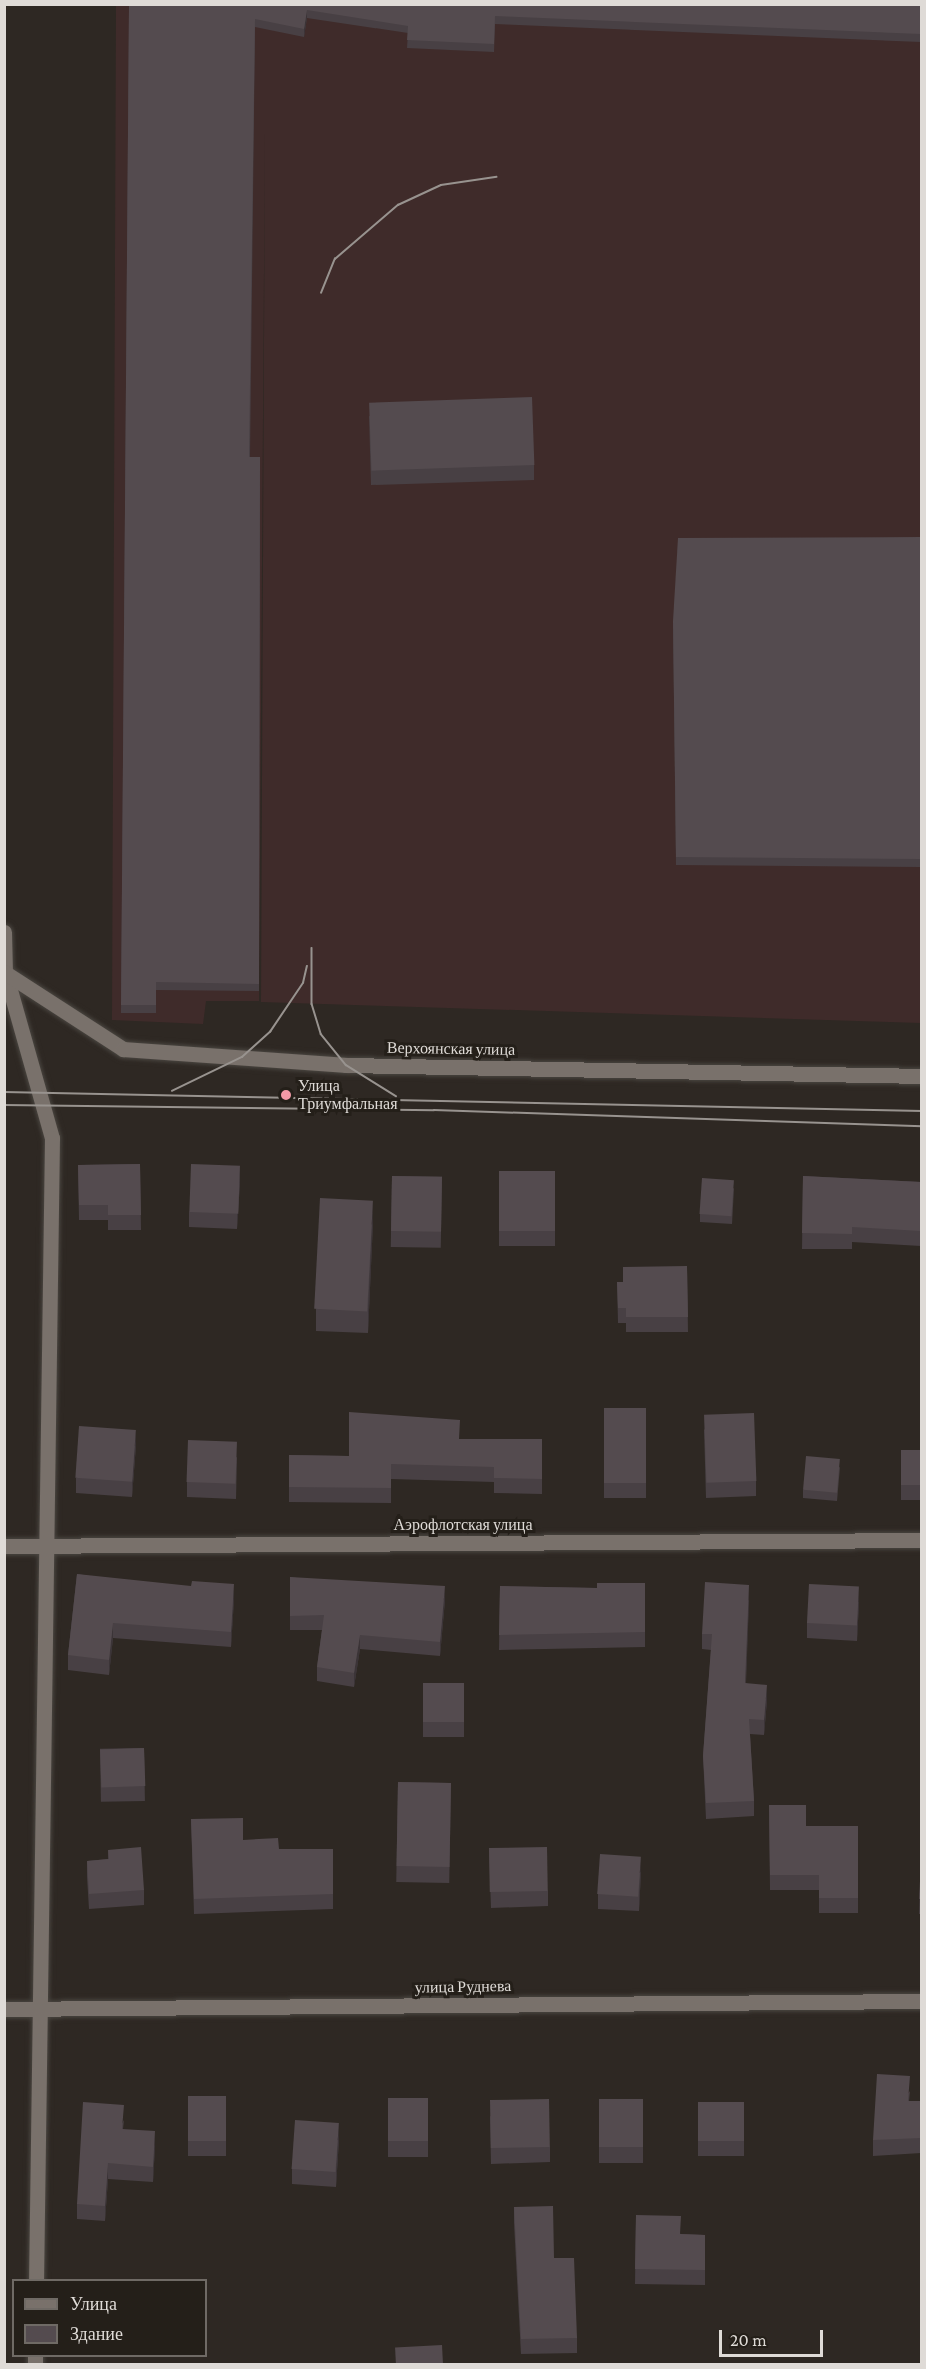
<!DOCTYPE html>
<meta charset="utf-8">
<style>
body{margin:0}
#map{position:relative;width:926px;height:2369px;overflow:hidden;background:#2e2823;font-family:"Crimson Pro",serif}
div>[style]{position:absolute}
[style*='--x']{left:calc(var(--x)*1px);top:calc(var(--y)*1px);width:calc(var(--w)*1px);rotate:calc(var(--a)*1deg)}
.industrial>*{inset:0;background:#3f2b2a}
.roads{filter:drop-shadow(0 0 2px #4a4641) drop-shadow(0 0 2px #4a4641)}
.minor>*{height:15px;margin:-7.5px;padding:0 7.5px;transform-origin:7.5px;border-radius:7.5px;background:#79716b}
.tram>*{height:1.5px;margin:-0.75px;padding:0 0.75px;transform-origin:0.75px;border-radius:0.75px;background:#98938f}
.wall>*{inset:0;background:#484044;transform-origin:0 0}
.shaded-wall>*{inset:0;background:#3b3437}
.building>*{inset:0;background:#544b4f;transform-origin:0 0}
.dots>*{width:16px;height:16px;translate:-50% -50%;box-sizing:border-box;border:3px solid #241f19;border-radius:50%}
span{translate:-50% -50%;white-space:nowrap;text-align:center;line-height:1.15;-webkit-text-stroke:6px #241f19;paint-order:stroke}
.street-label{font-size:16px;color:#dfdbd7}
.poi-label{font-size:16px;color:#dfdbd7}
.left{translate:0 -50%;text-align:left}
.frame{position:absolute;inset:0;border:6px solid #dfdbd7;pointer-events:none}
.legend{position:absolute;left:12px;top:2279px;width:195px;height:78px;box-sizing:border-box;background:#241f19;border:2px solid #6f6a65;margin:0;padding:8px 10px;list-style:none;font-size:18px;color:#dfdbd7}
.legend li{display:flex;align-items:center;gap:12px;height:30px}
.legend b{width:30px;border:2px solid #6f6a65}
.scale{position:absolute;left:719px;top:2330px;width:104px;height:27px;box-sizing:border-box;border:3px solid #dfdbd7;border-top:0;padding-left:8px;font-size:18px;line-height:21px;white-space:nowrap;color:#dfdbd7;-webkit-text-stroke:4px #241f19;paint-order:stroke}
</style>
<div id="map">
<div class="industrial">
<i style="clip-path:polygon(116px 5px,921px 5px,921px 1023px,261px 1002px,265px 124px,259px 1001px,206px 1001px,203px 1024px,112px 1020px)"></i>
</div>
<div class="roads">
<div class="minor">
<i style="--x:4;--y:932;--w:40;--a:88.6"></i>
<i style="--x:5;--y:972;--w:173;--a:74.2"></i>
<i style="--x:52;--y:1138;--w:1142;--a:90.8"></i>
<i style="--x:4;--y:972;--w:142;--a:32.9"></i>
<i style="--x:123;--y:1049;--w:224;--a:4.1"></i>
<i style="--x:346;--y:1065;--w:576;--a:1.09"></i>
<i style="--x:4;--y:1546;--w:918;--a:-0.37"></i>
<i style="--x:4;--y:2009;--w:918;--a:-0.5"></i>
<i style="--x:35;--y:2364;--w:8;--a:-90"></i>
</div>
</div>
<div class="tram">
<i style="--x:321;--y:293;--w:37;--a:-68"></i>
<i style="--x:335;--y:259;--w:83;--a:-40.6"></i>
<i style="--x:398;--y:205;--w:47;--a:-24.9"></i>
<i style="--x:441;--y:185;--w:56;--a:-8.3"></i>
<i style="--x:312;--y:948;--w:56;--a:90"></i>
<i style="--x:312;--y:1004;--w:31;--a:73"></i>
<i style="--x:321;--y:1034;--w:40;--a:51"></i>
<i style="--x:346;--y:1065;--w:59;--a:31.8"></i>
<i style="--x:172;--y:1091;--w:78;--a:-25.9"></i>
<i style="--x:242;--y:1057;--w:38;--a:-42"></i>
<i style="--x:270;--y:1032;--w:59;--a:-56"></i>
<i style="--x:303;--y:983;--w:17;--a:-77"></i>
<i style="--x:4;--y:1092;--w:918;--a:1.19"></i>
<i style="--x:4;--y:1105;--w:430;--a:0.7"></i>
<i style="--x:434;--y:1110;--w:488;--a:1.9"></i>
</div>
<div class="wall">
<i style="clip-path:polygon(129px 4px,921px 4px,921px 42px,495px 24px,494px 52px,407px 48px,408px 33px,307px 18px,304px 37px,255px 27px,250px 457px,260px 457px,259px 991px,156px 990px,156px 1013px,121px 1013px)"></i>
<i style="clip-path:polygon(369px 416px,534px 465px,534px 480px,371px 485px)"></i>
<i style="clip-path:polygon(921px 537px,921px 867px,676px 865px,673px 621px)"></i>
<i style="clip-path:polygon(140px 1164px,141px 1230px,108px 1230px,108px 1220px,79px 1220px,78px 1165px)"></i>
<i style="left:499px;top:1171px;width:56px;height:75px"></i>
<i style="left:392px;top:1176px;width:50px;height:71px;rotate:1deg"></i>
<i style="clip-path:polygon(803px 1176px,921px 1182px,921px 1246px,852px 1242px,852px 1249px,802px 1249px)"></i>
<i style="clip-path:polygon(240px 1182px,237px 1229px,189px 1227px,189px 1212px)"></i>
<i style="clip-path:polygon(734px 1188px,732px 1224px,700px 1222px,700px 1214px)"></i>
<i style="clip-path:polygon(373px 1222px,368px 1333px,316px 1331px,316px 1309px)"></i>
<i style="clip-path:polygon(687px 1266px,688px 1332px,626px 1332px,626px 1323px,618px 1323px,617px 1282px,623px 1282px)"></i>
<i style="left:604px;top:1408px;width:42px;height:90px"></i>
<i style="clip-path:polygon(704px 1429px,756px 1481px,756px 1496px,706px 1498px)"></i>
<i style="clip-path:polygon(459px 1439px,542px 1439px,542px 1494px,494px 1493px,494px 1482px,391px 1479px,391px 1503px,289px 1502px,289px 1455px,349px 1456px)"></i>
<i style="clip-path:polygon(136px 1445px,132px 1497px,76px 1493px,76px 1478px)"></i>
<i style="left:901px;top:1450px;width:20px;height:50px"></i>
<i style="clip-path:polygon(237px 1457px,236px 1499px,187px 1497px,187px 1482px)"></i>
<i style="clip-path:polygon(840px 1467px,837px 1501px,803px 1498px,803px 1490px)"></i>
<i style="clip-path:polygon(77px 1574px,234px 1599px,231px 1647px,113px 1638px,109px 1675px,68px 1670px,68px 1655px)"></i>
<i style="clip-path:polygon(290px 1577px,445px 1600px,440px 1656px,360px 1649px,354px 1687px,317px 1681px,317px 1667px,322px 1630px,290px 1630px)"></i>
<i style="clip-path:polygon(645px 1583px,645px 1647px,499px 1650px,500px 1586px,597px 1588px)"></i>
<i style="clip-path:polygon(749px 1600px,746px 1683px,767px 1700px,764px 1735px,750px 1734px,754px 1801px,754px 1816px,706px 1819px,703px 1756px,711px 1650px,702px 1649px,702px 1634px)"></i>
<i style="clip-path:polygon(859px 1602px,857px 1641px,807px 1638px,807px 1623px)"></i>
<i style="left:464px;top:1683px;width:54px;height:41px;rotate:90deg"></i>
<i style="left:144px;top:1748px;width:53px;height:44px;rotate:89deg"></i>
<i style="left:398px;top:1782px;width:53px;height:100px;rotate:1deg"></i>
<i style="clip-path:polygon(769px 1805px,806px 1826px,858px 1826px,858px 1913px,819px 1913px,819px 1890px,770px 1890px)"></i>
<i style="clip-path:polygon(191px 1819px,243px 1840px,279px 1849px,333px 1849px,333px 1909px,194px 1914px)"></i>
<i style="clip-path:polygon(489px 1849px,548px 1891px,548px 1906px,491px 1908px)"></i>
<i style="clip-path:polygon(108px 1850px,144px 1890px,144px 1905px,89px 1909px,87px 1877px,87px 1861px,108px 1859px)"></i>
<i style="clip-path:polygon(921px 1863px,921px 1914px,919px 1914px)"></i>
<i style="clip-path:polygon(641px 1872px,639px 1911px,598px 1909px,598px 1894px)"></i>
<i style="clip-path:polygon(910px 2091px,909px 2101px,921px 2101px,921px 2153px,873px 2156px,873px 2140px)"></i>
<i style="left:188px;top:2096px;width:38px;height:60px"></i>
<i style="left:388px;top:2098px;width:40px;height:59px"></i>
<i style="left:599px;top:2099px;width:44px;height:64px"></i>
<i style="left:698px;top:2102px;width:46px;height:54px"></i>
<i style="clip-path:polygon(490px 2116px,550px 2147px,550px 2162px,491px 2164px)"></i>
<i style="clip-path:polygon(124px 2120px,123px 2129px,155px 2146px,153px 2182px,108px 2179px,105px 2221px,77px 2219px,77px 2204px)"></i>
<i style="clip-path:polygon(339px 2139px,336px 2187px,292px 2184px,292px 2169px)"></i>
<i style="clip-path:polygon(514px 2207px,554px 2258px,577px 2338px,577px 2353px,521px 2354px,514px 2223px)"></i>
<i style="clip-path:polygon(636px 2215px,681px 2234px,705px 2235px,705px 2285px,635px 2284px)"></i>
</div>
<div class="shaded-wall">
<i style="clip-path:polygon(307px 10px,307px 18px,304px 37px,304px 29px)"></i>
<i style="clip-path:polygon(240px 1166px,240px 1182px,237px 1229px,237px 1214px)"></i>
<i style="clip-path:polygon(373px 1201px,373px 1222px,368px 1333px,368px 1311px)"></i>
<i style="clip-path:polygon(136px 1430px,136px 1445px,132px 1497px,132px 1482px)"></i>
<i style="clip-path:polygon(234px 1584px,234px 1599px,231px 1647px,231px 1632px)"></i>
<i style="clip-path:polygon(749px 1585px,749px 1600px,745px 1698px,745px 1683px)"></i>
<i style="clip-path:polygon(445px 1586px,445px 1600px,440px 1656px,440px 1642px)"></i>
<i style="clip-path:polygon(859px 1587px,859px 1602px,857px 1641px,857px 1626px)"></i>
<i style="clip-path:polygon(113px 1623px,113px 1638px,109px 1675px,109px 1660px)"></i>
<i style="clip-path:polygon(360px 1635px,360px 1649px,354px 1687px,354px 1673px)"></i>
<i style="clip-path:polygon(767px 1685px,767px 1700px,764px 1735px,764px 1720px)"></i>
<i style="clip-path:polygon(641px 1857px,641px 1872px,639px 1911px,639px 1896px)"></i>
<i style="clip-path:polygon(339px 2123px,339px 2139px,336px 2187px,336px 2172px)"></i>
<i style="clip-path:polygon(155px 2131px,155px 2146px,153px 2182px,153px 2167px)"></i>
<i style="clip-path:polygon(108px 2163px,108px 2179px,105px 2221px,105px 2206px)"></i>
</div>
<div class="building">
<i style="clip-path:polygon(129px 4px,921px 4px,921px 34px,495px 16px,494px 44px,407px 40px,408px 26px,307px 10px,304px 29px,255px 19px,249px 457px,260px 457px,259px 984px,156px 982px,156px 1005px,121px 1005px)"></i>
<i style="clip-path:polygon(920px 392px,921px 392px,921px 417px)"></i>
<i style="left:532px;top:397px;width:68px;height:163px;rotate:88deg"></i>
<i style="clip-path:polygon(921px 537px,921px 859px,676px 857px,673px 621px,678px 538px)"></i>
<i style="clip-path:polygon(140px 1164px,141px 1215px,108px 1215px,108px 1205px,79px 1205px,78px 1165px)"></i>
<i style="left:191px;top:1164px;width:49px;height:48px;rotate:2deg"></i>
<i style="left:499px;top:1171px;width:56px;height:60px"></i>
<i style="left:392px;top:1176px;width:50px;height:55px;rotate:1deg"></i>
<i style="clip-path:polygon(803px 1176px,921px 1182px,921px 1231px,852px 1227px,852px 1234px,802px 1233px)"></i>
<i style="left:702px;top:1178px;width:32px;height:36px;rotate:4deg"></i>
<i style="left:320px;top:1198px;width:53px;height:111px;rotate:3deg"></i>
<i style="clip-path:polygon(687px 1266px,688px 1317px,626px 1317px,626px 1308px,618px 1308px,617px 1282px,623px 1282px,623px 1267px)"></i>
<i style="left:604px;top:1408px;width:42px;height:75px"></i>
<i style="clip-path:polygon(349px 1412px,460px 1420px,459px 1439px,542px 1439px,542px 1479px,494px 1478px,494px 1467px,391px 1464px,391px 1488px,289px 1487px,289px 1455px,349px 1456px)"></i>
<i style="left:754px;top:1413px;width:68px;height:50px;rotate:88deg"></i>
<i style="left:79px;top:1426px;width:57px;height:52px;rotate:4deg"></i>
<i style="left:188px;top:1440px;width:49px;height:42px;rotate:2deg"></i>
<i style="left:901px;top:1450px;width:20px;height:35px"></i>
<i style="left:806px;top:1456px;width:34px;height:34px;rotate:5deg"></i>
<i style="clip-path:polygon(77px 1574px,191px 1586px,192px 1581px,234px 1584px,231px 1632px,113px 1623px,109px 1660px,68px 1655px)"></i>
<i style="clip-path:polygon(290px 1577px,445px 1586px,440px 1642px,360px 1635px,354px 1673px,317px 1667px,324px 1615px,290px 1616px)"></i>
<i style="clip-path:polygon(705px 1582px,749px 1585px,745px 1683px,767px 1685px,764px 1720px,749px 1719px,754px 1801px,706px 1803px,703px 1756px,712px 1634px,702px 1634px)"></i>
<i style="clip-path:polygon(597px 1583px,645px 1583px,645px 1632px,499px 1635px,500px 1586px,597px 1588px)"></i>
<i style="left:809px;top:1584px;width:50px;height:39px;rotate:3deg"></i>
<i style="left:464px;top:1683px;width:39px;height:41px;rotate:90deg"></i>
<i style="left:144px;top:1748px;width:38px;height:44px;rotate:88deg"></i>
<i style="left:398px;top:1782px;width:53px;height:84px;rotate:1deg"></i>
<i style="clip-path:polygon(769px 1805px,806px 1805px,806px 1826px,858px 1826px,858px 1898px,819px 1898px,819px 1875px,770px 1875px)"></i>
<i style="clip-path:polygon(243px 1818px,243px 1840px,278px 1838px,279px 1849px,333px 1849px,333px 1894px,194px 1899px,191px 1819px)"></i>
<i style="clip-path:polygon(141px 1847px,144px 1890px,89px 1894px,87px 1861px,109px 1859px,108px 1850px)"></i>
<i style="left:547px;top:1847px;width:44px;height:58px;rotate:89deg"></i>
<i style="left:600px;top:1854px;width:41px;height:40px;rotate:4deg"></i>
<i style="clip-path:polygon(921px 1863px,921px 1899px,919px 1899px)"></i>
<i style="clip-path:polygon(877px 2074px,910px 2076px,908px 2101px,921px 2101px,921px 2138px,873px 2140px)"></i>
<i style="left:188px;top:2096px;width:38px;height:45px"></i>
<i style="left:388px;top:2098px;width:40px;height:43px"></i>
<i style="left:549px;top:2099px;width:48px;height:59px;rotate:89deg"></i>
<i style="left:599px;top:2099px;width:44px;height:48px"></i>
<i style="clip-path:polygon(83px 2102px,124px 2105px,122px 2129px,155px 2131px,153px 2167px,108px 2163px,105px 2206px,77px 2204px)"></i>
<i style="left:698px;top:2102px;width:46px;height:39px"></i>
<i style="left:295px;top:2120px;width:44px;height:49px;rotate:4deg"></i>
<i style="clip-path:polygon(553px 2206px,554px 2258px,574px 2258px,577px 2338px,521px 2339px,514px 2207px)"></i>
<i style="clip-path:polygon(636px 2215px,681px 2216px,680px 2234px,705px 2235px,705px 2270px,635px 2269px)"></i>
<i style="left:442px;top:2345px;width:19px;height:47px;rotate:87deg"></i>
</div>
<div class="dots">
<i style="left:286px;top:1095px;background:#f39aa7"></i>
</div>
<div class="street-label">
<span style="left:451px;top:1049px;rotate:1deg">Верхоянская улица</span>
<span style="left:463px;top:1525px">Аэрофлотская улица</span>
<span style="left:463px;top:1987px;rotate:-1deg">улица Руднева</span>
</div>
<div class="poi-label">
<span class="left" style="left:298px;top:1095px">Улица<br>Триумфальная</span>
</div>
<div class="frame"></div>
<ul class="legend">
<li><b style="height:8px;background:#79716b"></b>Улица</li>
<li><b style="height:16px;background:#544b4f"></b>Здание</li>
</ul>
<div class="scale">20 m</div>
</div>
